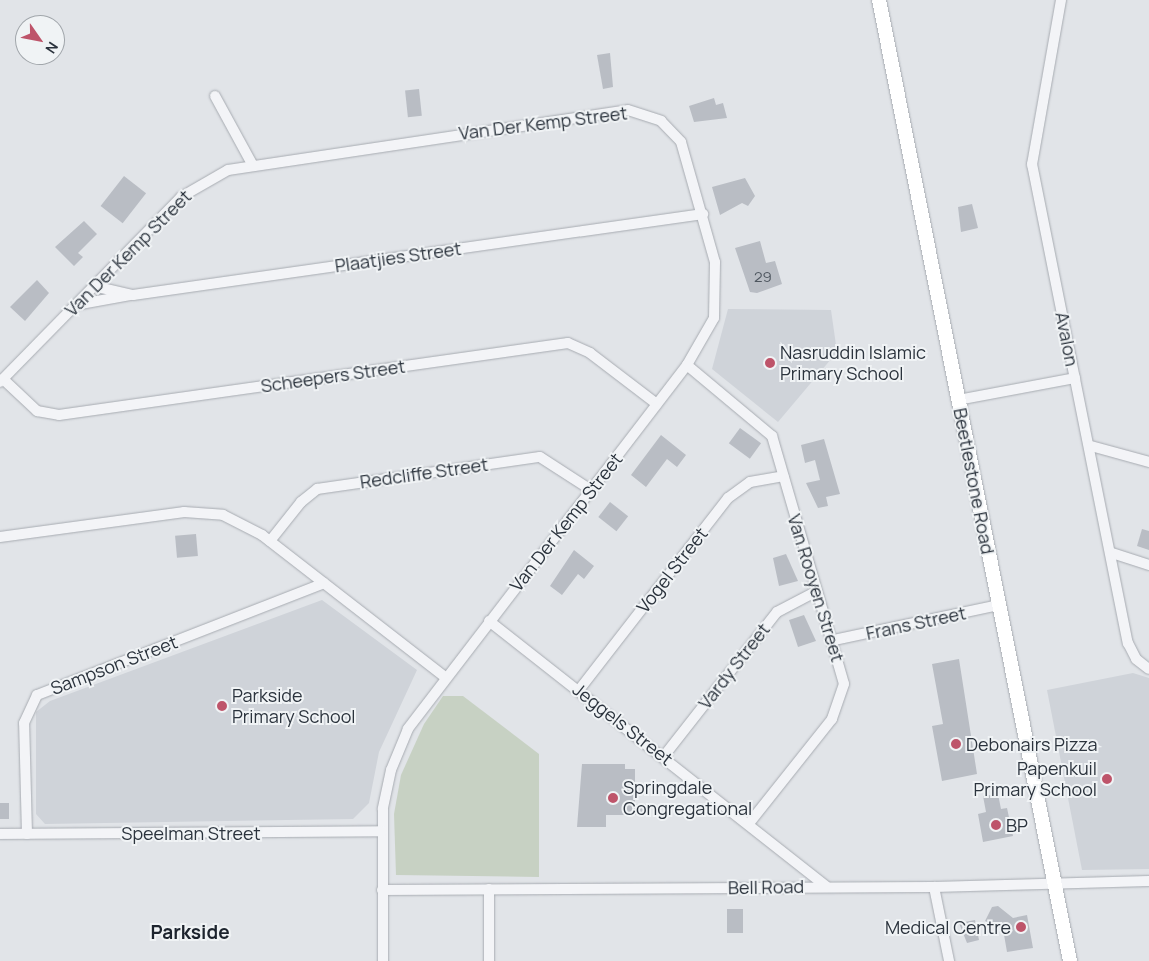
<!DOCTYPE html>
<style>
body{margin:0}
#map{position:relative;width:1149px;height:961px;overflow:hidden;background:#e1e4e8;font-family:Manrope,sans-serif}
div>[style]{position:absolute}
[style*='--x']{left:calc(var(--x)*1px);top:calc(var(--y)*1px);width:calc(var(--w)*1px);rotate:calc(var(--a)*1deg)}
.built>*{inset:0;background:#cfd3d9}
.green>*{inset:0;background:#c7d1c3}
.building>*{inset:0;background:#b9bdc4;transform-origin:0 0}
.roads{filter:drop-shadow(0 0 1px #a7abb1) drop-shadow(0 0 1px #a7abb1)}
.street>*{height:10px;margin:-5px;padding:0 5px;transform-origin:5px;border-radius:5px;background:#f3f4f7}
.secondary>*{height:14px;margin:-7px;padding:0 7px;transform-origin:7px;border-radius:7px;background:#fff}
.dots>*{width:14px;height:14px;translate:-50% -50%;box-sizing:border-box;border:2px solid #f0f3f5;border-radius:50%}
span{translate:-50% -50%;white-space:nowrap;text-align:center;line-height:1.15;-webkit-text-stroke:4px #f0f3f5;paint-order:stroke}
.number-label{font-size:15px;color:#4e565f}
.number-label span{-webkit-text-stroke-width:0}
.street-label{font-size:18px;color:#2b333d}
.poi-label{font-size:18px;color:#2b333d}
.left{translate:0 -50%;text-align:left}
.right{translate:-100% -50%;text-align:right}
.neighbourhood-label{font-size:19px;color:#1d242e;font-weight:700}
.north{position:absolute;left:15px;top:15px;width:50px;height:50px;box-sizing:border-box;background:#f0f3f5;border:1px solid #a1a6ab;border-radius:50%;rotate:123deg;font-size:14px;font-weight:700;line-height:20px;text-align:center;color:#2b333d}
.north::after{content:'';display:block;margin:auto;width:18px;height:22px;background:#be546a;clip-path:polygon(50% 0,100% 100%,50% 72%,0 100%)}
</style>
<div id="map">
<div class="built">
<i style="clip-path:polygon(728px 309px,831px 310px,837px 352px,778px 422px,712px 369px)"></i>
<i style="clip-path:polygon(322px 600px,417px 670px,379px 752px,369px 803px,353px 819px,45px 824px,36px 814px,36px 712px,50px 701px)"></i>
<i style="clip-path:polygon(1133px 673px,1149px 678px,1149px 869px,1082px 870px,1047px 690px)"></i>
</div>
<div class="green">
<i style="clip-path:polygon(443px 696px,463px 696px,539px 754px,539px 877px,396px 875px,394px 814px,401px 775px,424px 724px)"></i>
</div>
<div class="building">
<i style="clip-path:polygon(610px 53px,613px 87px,603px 89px,597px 55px)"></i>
<i style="left:419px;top:89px;width:27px;height:14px;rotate:84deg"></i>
<i style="clip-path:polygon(714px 98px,716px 105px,723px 103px,727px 118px,694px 122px,689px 106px)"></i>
<i style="left:124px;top:176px;width:28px;height:38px;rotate:38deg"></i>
<i style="clip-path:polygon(745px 178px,755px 196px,748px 206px,742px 203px,720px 215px,712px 187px)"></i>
<i style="clip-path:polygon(972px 204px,978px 228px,961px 232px,958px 207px)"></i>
<i style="clip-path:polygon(84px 221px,97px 234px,78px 253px,83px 257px,74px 266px,55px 247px)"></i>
<i style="clip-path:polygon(760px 241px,766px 263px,775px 261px,782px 284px,757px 293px,750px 292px,735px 248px)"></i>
<i style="clip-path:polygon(37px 280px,49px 293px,25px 321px,10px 307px)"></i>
<i style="left:740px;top:428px;width:26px;height:19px;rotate:36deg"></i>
<i style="clip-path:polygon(661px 435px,686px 455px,677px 467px,667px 459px,646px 487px,631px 475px)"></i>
<i style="clip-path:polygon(824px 439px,840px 494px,826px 497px,828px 506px,818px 508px,806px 483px,820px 480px,815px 460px,805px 463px,801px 445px)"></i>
<i style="left:610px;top:502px;width:23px;height:19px;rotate:38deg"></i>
<i style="clip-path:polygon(1142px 529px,1149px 531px,1149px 550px,1137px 546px)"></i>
<i style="left:196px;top:534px;width:22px;height:21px;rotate:85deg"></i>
<i style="clip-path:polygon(574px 550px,594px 566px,584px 579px,578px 574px,562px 595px,550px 586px)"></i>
<i style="clip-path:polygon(786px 554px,798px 581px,779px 586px,773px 558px)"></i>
<i style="clip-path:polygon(804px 615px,816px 641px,798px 647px,789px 620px)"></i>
<i style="clip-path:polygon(959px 659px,977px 774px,942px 781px,932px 726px,943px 724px,932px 664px)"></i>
<i style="clip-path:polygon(582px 764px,625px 764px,625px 769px,635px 769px,635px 804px,646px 804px,646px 815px,606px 815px,606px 827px,577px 827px)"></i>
<i style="clip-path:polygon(998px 794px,1001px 809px,1007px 808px,1013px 836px,983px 842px,978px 814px,986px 812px,983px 796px)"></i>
<i style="left:0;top:803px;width:9px;height:16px"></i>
<i style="clip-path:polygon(998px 906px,1013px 918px,1027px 915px,1033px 948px,1007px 952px,1003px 929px,985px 921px,992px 907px)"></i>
<i style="left:743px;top:909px;width:24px;height:16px;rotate:90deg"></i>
<i style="clip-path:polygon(975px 920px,979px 940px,967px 943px,959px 923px)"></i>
</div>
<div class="roads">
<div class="street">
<i style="--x:1061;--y:0;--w:167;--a:100"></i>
<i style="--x:1032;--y:164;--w:489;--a:78.7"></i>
<i style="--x:1128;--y:643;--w:18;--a:63"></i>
<i style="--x:1136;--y:659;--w:16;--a:38"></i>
<i style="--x:215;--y:96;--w:77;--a:61.4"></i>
<i style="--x:93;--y:286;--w:41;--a:12.7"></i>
<i style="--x:133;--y:295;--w:576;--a:-8.09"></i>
<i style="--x:75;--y:305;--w:56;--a:-10.3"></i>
<i style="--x:687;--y:365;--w:111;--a:39.9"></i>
<i style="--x:772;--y:436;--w:258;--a:73.8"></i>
<i style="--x:844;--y:684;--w:37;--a:109"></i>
<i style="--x:832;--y:719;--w:132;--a:128.5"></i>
<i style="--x:3;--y:379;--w:47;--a:43.3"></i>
<i style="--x:37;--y:411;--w:22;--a:10"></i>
<i style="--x:59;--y:415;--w:514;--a:-8.05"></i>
<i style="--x:568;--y:343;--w:24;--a:24"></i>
<i style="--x:590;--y:353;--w:84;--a:37.3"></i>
<i style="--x:0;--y:382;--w:259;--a:-45.6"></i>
<i style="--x:181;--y:197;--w:54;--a:-29.9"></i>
<i style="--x:228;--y:170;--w:404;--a:-8.5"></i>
<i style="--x:628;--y:110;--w:35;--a:18"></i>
<i style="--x:661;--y:121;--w:29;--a:46"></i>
<i style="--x:681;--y:142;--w:125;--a:74.2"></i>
<i style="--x:715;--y:262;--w:56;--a:91"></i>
<i style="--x:714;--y:318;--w:54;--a:119.9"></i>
<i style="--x:687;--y:365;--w:459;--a:127.5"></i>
<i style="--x:408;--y:729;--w:44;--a:112.5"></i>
<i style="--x:391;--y:770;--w:40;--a:102"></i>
<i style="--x:383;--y:809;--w:152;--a:90"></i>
<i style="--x:958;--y:400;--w:119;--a:-10.6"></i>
<i style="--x:1091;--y:446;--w:60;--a:15.4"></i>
<i style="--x:0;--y:537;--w:186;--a:-7.7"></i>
<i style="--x:184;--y:512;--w:39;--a:4"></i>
<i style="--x:223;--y:515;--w:44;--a:27.1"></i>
<i style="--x:262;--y:535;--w:232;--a:37.8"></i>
<i style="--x:270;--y:541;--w:50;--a:-51.5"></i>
<i style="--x:301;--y:502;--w:21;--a:-39"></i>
<i style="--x:317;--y:489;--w:225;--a:-8.2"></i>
<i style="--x:540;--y:457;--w:61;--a:32.9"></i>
<i style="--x:1112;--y:553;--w:39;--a:18"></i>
<i style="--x:489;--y:621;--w:429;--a:38.2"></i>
<i style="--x:834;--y:640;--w:169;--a:-12"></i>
<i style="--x:579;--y:690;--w:243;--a:-52.2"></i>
<i style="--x:728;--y:498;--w:27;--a:-36"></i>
<i style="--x:750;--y:482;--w:34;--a:-10"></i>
<i style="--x:664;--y:756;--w:183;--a:-51.9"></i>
<i style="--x:777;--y:612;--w:45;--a:-27.7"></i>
<i style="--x:0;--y:834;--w:382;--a:-0.4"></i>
<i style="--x:27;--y:834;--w:111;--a:-91.5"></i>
<i style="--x:24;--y:723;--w:31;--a:-65"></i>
<i style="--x:37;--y:695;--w:308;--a:-21.3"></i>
<i style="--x:934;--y:887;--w:76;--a:78.5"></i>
<i style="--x:489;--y:889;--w:72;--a:90"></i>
<i style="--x:382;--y:890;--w:552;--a:-0.31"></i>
<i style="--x:934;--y:887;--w:215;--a:-1.6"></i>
</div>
<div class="secondary">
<i style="--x:879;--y:0;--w:980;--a:78.76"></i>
</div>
</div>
<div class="dots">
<i style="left:770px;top:363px;background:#be546a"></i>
<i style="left:222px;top:706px;background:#be546a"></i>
<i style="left:956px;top:744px;background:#be546a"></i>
<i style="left:1107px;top:779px;background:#be546a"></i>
<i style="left:613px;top:798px;background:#be546a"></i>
<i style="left:996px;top:825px;background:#be546a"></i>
<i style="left:1021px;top:927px;background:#be546a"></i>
</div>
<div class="number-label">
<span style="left:763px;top:277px">29</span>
</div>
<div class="street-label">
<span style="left:543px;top:123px;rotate:-7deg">Van Der Kemp Street</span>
<span style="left:128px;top:253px;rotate:-45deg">Van Der Kemp Street</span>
<span style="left:398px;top:257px;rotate:-8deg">Plaatjies Street</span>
<span style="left:1067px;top:339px;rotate:79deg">Avalon</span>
<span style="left:333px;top:376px;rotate:-8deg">Scheepers Street</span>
<span style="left:424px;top:473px;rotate:-8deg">Redcliffe Street</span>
<span style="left:974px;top:481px;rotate:79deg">Beetlestone Road</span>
<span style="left:566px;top:522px;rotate:-52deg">Van Der Kemp Street</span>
<span style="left:672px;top:570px;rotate:-52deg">Vogel Street</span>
<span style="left:816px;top:588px;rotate:73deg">Van Rooyen Street</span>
<span style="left:916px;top:623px;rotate:-12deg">Frans Street</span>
<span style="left:114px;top:665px;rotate:-21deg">Sampson Street</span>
<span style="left:734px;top:666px;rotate:-52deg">Vardy Street</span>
<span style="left:623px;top:724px;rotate:38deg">Jeggels Street</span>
<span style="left:191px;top:833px">Speelman Street</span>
<span style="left:766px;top:887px;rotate:-1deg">Bell Road</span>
</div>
<div class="poi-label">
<span class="left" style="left:780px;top:363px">Nasruddin Islamic<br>Primary School</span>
<span class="left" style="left:232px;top:706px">Parkside<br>Primary School</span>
<span class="left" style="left:966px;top:744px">Debonairs Pizza</span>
<span class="right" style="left:1097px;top:779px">Papenkuil<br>Primary School</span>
<span class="left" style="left:623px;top:798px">Springdale<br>Congregational</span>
<span class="left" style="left:1006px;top:825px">BP</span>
<span class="right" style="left:1011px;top:927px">Medical Centre</span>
</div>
<div class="neighbourhood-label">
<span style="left:190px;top:933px">Parkside</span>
</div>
<div class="north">N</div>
</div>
